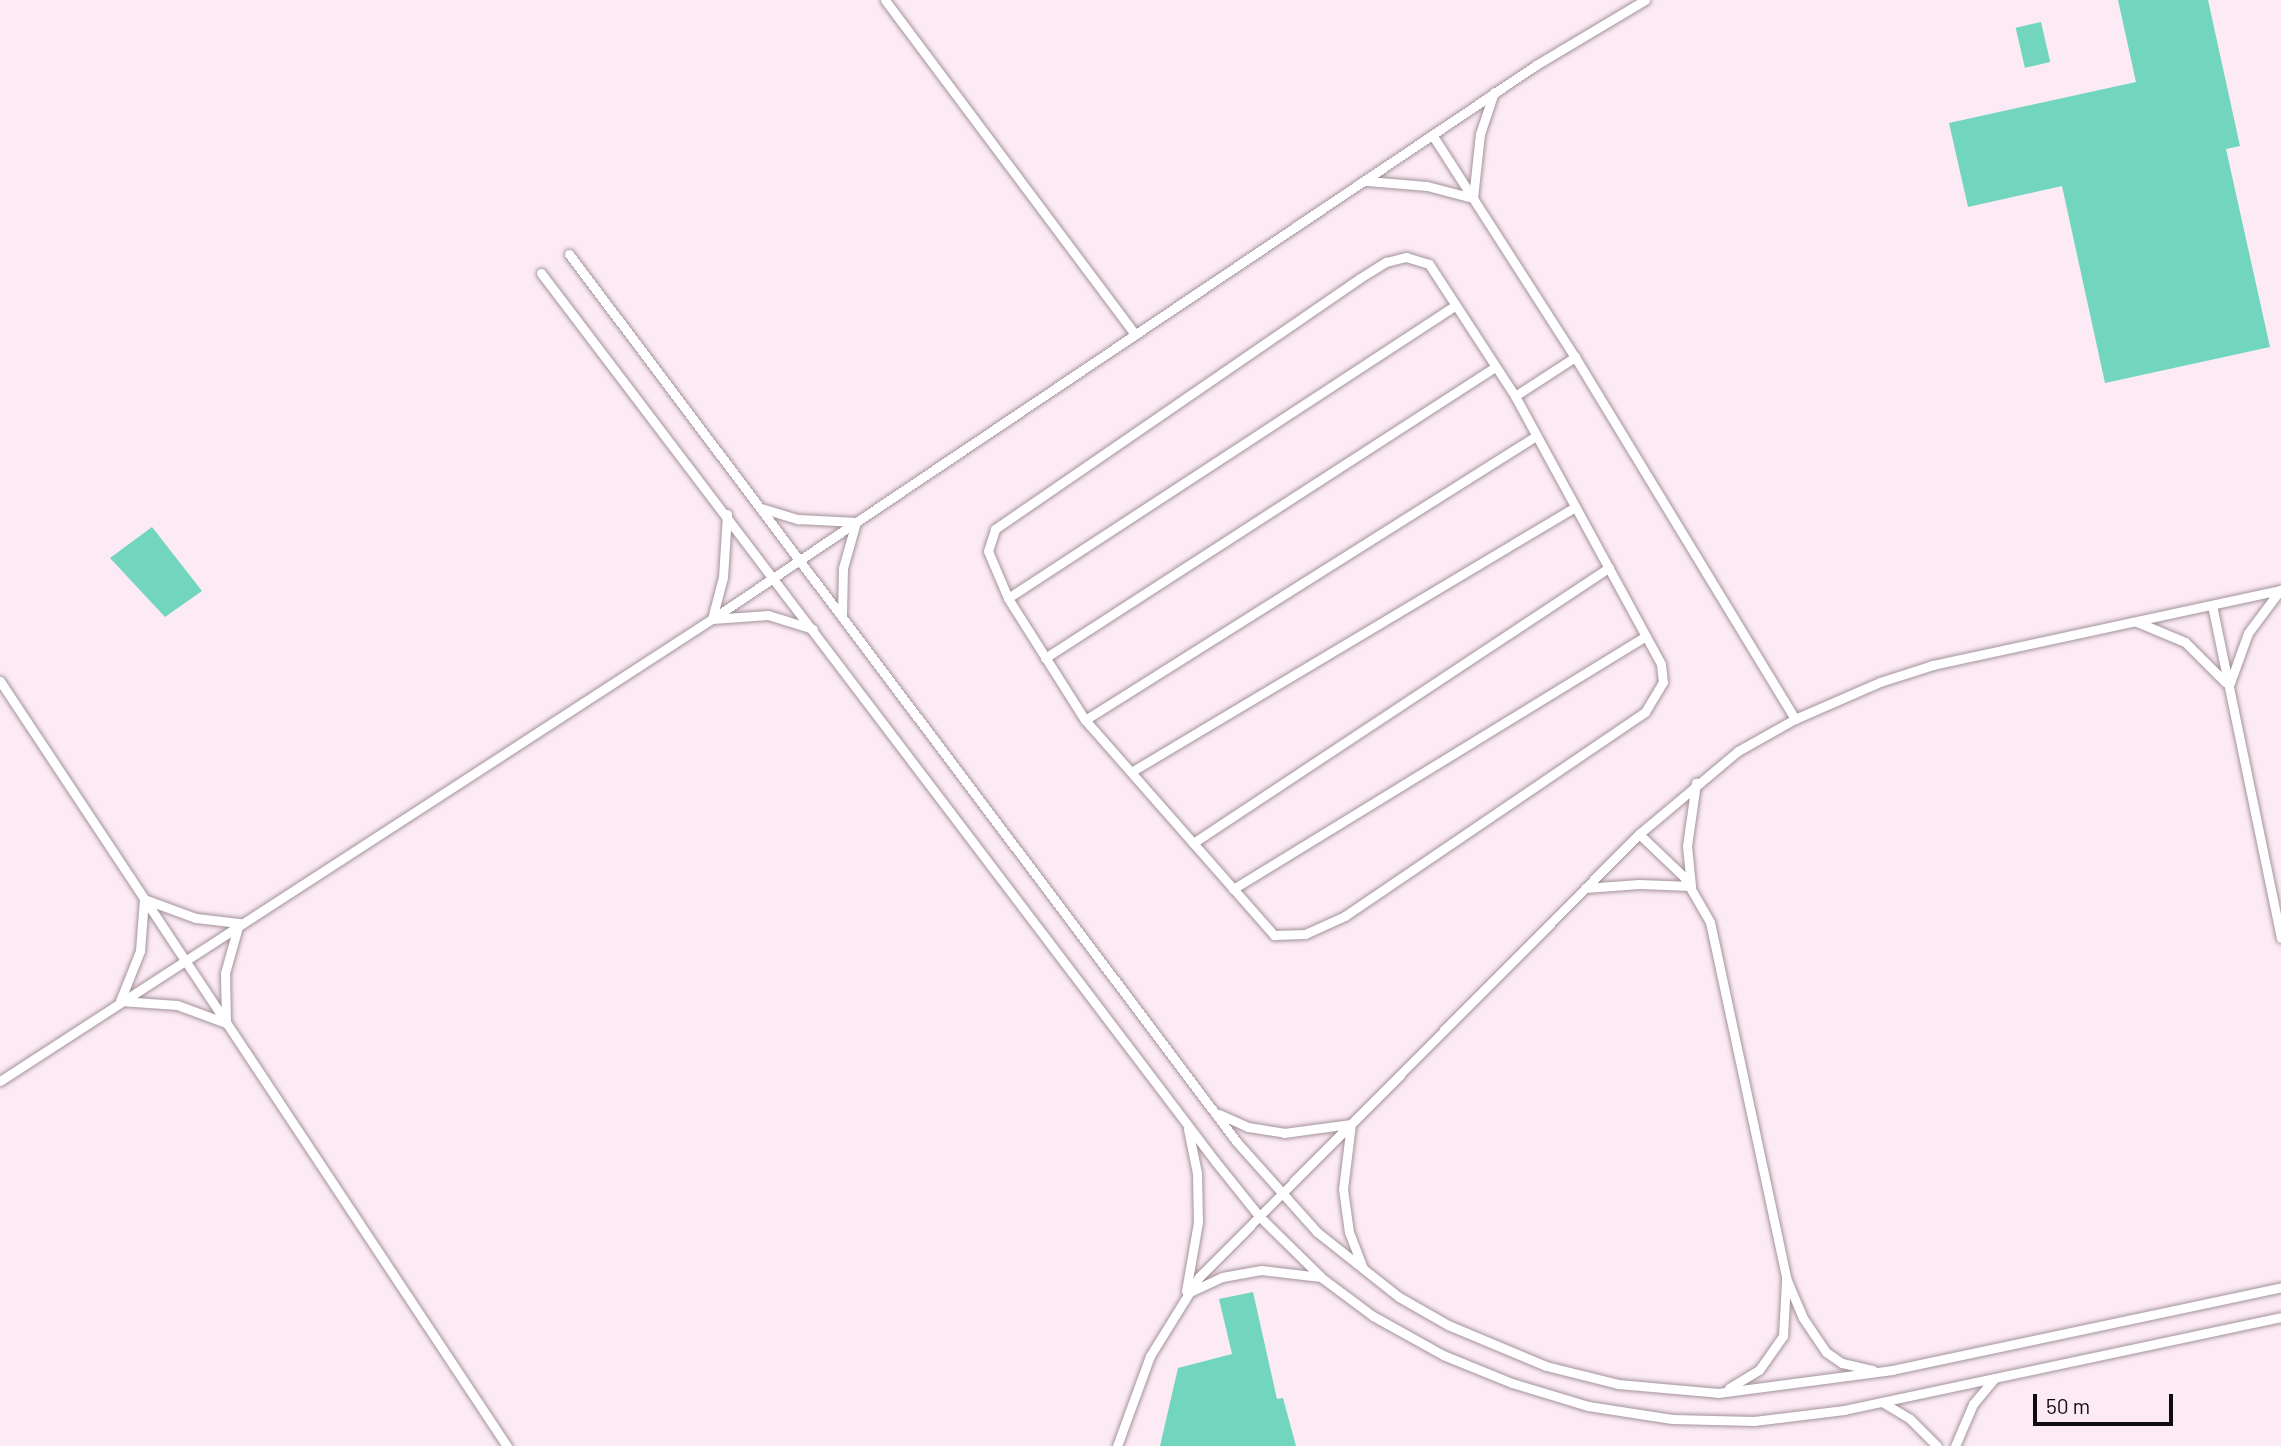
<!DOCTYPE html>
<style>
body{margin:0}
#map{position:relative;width:2281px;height:1446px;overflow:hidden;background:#fceaf4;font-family:Barlow,sans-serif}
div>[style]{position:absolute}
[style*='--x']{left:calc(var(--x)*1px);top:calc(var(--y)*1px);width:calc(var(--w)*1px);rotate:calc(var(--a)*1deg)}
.building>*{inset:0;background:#72d6be;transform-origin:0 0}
.roads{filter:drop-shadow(0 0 2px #a3939c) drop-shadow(0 0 2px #a3939c)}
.service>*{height:9px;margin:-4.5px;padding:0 4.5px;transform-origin:4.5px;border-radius:4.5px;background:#fff}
span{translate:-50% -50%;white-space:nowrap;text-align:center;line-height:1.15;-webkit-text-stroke:6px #fceaf4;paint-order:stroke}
.scale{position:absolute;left:2033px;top:1394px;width:140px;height:32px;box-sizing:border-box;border:4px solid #100b0e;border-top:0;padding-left:9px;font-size:21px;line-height:24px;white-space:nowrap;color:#100b0e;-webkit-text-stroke:5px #fceaf4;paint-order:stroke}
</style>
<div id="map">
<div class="building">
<i style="clip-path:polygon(2118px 0,2208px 0,2240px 146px,2226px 149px,2270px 347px,2105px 383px,2062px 186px,1968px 207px,1949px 123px,2136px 82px)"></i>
<i style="left:2041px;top:22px;width:41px;height:26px;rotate:77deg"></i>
<i style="clip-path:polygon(152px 527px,202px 591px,165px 617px,110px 558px)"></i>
<i style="clip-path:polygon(1253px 1292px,1277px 1399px,1283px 1398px,1296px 1446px,1160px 1446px,1178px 1368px,1232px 1354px,1219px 1299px)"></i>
</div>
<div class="roads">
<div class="service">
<i style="--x:885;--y:0;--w:417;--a:53.2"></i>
<i style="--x:1433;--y:136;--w:263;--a:57.3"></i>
<i style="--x:1575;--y:357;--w:424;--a:58.7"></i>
<i style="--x:1367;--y:181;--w:60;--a:4.8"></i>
<i style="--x:1427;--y:186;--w:48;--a:14.6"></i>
<i style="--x:1473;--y:198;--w:64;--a:-83.8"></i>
<i style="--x:1480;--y:134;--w:44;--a:-71.6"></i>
<i style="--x:569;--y:254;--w:1110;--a:53.06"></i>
<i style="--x:1236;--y:1141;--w:122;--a:48.3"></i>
<i style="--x:1317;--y:1232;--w:105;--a:38.4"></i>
<i style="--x:1399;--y:1297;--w:56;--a:29.7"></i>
<i style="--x:1448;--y:1325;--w:106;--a:22.7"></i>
<i style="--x:1546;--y:1366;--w:74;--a:14"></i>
<i style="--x:1618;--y:1384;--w:100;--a:5.1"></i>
<i style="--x:1718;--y:1393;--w:176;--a:-7.5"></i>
<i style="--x:1892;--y:1370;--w:398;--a:-12"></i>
<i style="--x:1406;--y:257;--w:24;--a:17"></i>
<i style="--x:1429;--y:264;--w:158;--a:56.9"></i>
<i style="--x:1515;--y:396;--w:305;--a:61.4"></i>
<i style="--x:1661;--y:664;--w:18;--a:84"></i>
<i style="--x:1663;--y:682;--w:35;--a:121"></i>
<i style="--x:1645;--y:712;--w:363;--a:145.8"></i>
<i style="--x:1345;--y:916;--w:44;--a:155.8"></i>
<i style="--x:1305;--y:934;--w:31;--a:178"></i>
<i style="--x:1274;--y:935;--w:286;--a:-131.3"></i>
<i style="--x:1085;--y:720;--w:144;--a:-122.3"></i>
<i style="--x:1008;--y:598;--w:51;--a:-113.1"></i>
<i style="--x:988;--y:551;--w:23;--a:-72"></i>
<i style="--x:995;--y:529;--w:443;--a:-34.5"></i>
<i style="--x:1360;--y:278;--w:31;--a:-32"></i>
<i style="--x:1386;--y:262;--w:21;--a:-14"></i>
<i style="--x:541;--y:273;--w:1115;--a:52.8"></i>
<i style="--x:1215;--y:1161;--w:70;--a:51.3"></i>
<i style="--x:1259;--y:1216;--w:88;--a:44.5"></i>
<i style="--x:1322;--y:1278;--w:64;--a:36.7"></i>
<i style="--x:1373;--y:1316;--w:80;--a:29.1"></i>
<i style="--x:1443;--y:1355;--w:74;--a:22.1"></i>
<i style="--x:1512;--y:1383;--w:79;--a:16.8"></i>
<i style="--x:1588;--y:1406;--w:85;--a:8.8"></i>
<i style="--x:1672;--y:1419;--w:82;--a:1.4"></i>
<i style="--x:1754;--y:1421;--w:91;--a:-7"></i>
<i style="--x:1844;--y:1410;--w:447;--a:-12"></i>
<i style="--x:1515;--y:396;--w:72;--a:-33"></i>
<i style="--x:761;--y:508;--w:39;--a:17"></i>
<i style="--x:798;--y:519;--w:58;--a:3"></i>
<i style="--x:856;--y:522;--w:48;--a:105.8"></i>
<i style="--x:843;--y:568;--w:46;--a:91.2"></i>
<i style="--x:727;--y:514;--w:63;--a:93.6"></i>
<i style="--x:723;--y:577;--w:43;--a:104.7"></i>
<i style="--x:712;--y:619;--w:56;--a:-4.1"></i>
<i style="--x:768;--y:615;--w:47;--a:17.3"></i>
<i style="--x:1008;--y:598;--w:535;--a:-33.19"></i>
<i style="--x:2212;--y:605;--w:340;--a:78.3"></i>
<i style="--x:2137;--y:622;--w:52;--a:22.6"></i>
<i style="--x:2185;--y:642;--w:57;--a:45"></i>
<i style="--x:1045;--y:658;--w:536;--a:-32.89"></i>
<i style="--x:0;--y:681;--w:918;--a:56.47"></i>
<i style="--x:2230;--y:683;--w:53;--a:-70.2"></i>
<i style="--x:2248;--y:633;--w:54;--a:-53.3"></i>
<i style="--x:1085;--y:720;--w:533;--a:-32.2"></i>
<i style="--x:1131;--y:772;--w:517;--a:-30.83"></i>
<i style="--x:1639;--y:834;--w:62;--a:43.7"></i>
<i style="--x:1684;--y:877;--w:52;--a:60"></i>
<i style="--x:1710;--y:922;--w:364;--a:77.9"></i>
<i style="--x:1786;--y:1278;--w:43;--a:67"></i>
<i style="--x:1803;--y:1318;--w:41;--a:55.9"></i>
<i style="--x:1826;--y:1352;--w:19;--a:35"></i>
<i style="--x:1842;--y:1363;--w:32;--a:13"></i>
<i style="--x:1193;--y:843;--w:499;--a:-33.5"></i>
<i style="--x:1585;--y:888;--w:54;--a:-4.2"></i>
<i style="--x:1639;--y:884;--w:52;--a:2.2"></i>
<i style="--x:1691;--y:886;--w:40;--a:-95.7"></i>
<i style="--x:1687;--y:846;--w:64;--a:-81.9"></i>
<i style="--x:1233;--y:889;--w:484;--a:-31.5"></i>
<i style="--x:144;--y:899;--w:55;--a:20.1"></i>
<i style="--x:196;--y:918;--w:43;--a:6.6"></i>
<i style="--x:239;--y:923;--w:52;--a:105.6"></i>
<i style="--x:225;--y:973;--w:50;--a:88.9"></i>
<i style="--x:226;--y:1023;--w:52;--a:-159.8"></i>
<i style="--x:177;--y:1005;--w:57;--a:-176"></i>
<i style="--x:120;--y:1001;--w:54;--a:-68.2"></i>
<i style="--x:140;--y:951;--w:52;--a:-85.6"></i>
<i style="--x:0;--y:1081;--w:849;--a:-32.98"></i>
<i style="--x:712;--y:619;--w:993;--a:-33.91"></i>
<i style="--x:1536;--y:65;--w:127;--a:-30.8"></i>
<i style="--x:1219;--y:1114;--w:32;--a:24"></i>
<i style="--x:1248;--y:1127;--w:36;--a:9"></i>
<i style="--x:1284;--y:1133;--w:68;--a:-7.7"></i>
<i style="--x:1351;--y:1124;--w:65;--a:97"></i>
<i style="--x:1343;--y:1189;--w:43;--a:82.1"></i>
<i style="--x:1349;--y:1232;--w:39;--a:69"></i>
<i style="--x:1186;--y:1291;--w:70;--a:-80.1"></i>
<i style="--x:1198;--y:1222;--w:49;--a:-91.2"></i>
<i style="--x:1197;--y:1173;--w:45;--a:-101.6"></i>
<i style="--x:1190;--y:1292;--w:35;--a:-25"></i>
<i style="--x:1222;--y:1277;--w:40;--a:-10"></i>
<i style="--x:1261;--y:1270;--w:60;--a:6.7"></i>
<i style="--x:1729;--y:1388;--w:35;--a:-31"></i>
<i style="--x:1759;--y:1370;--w:42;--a:-54.8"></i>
<i style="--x:1783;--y:1336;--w:56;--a:-86.9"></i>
<i style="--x:1882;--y:1402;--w:33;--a:31"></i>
<i style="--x:1910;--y:1419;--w:38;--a:45"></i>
<i style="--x:1117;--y:1446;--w:96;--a:-69.9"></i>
<i style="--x:1150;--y:1356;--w:93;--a:-58.2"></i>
<i style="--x:1199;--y:1277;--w:624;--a:-45.19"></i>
<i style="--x:1639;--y:834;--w:129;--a:-40"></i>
<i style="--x:1738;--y:751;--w:65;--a:-29.3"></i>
<i style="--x:1795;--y:719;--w:93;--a:-23.5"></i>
<i style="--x:1880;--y:682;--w:56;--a:-17.8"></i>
<i style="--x:1933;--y:665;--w:356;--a:-12.2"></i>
<i style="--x:1955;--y:1446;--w:46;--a:-66.8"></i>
<i style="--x:1973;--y:1404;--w:33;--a:-50"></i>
</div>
</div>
<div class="scale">50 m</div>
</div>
